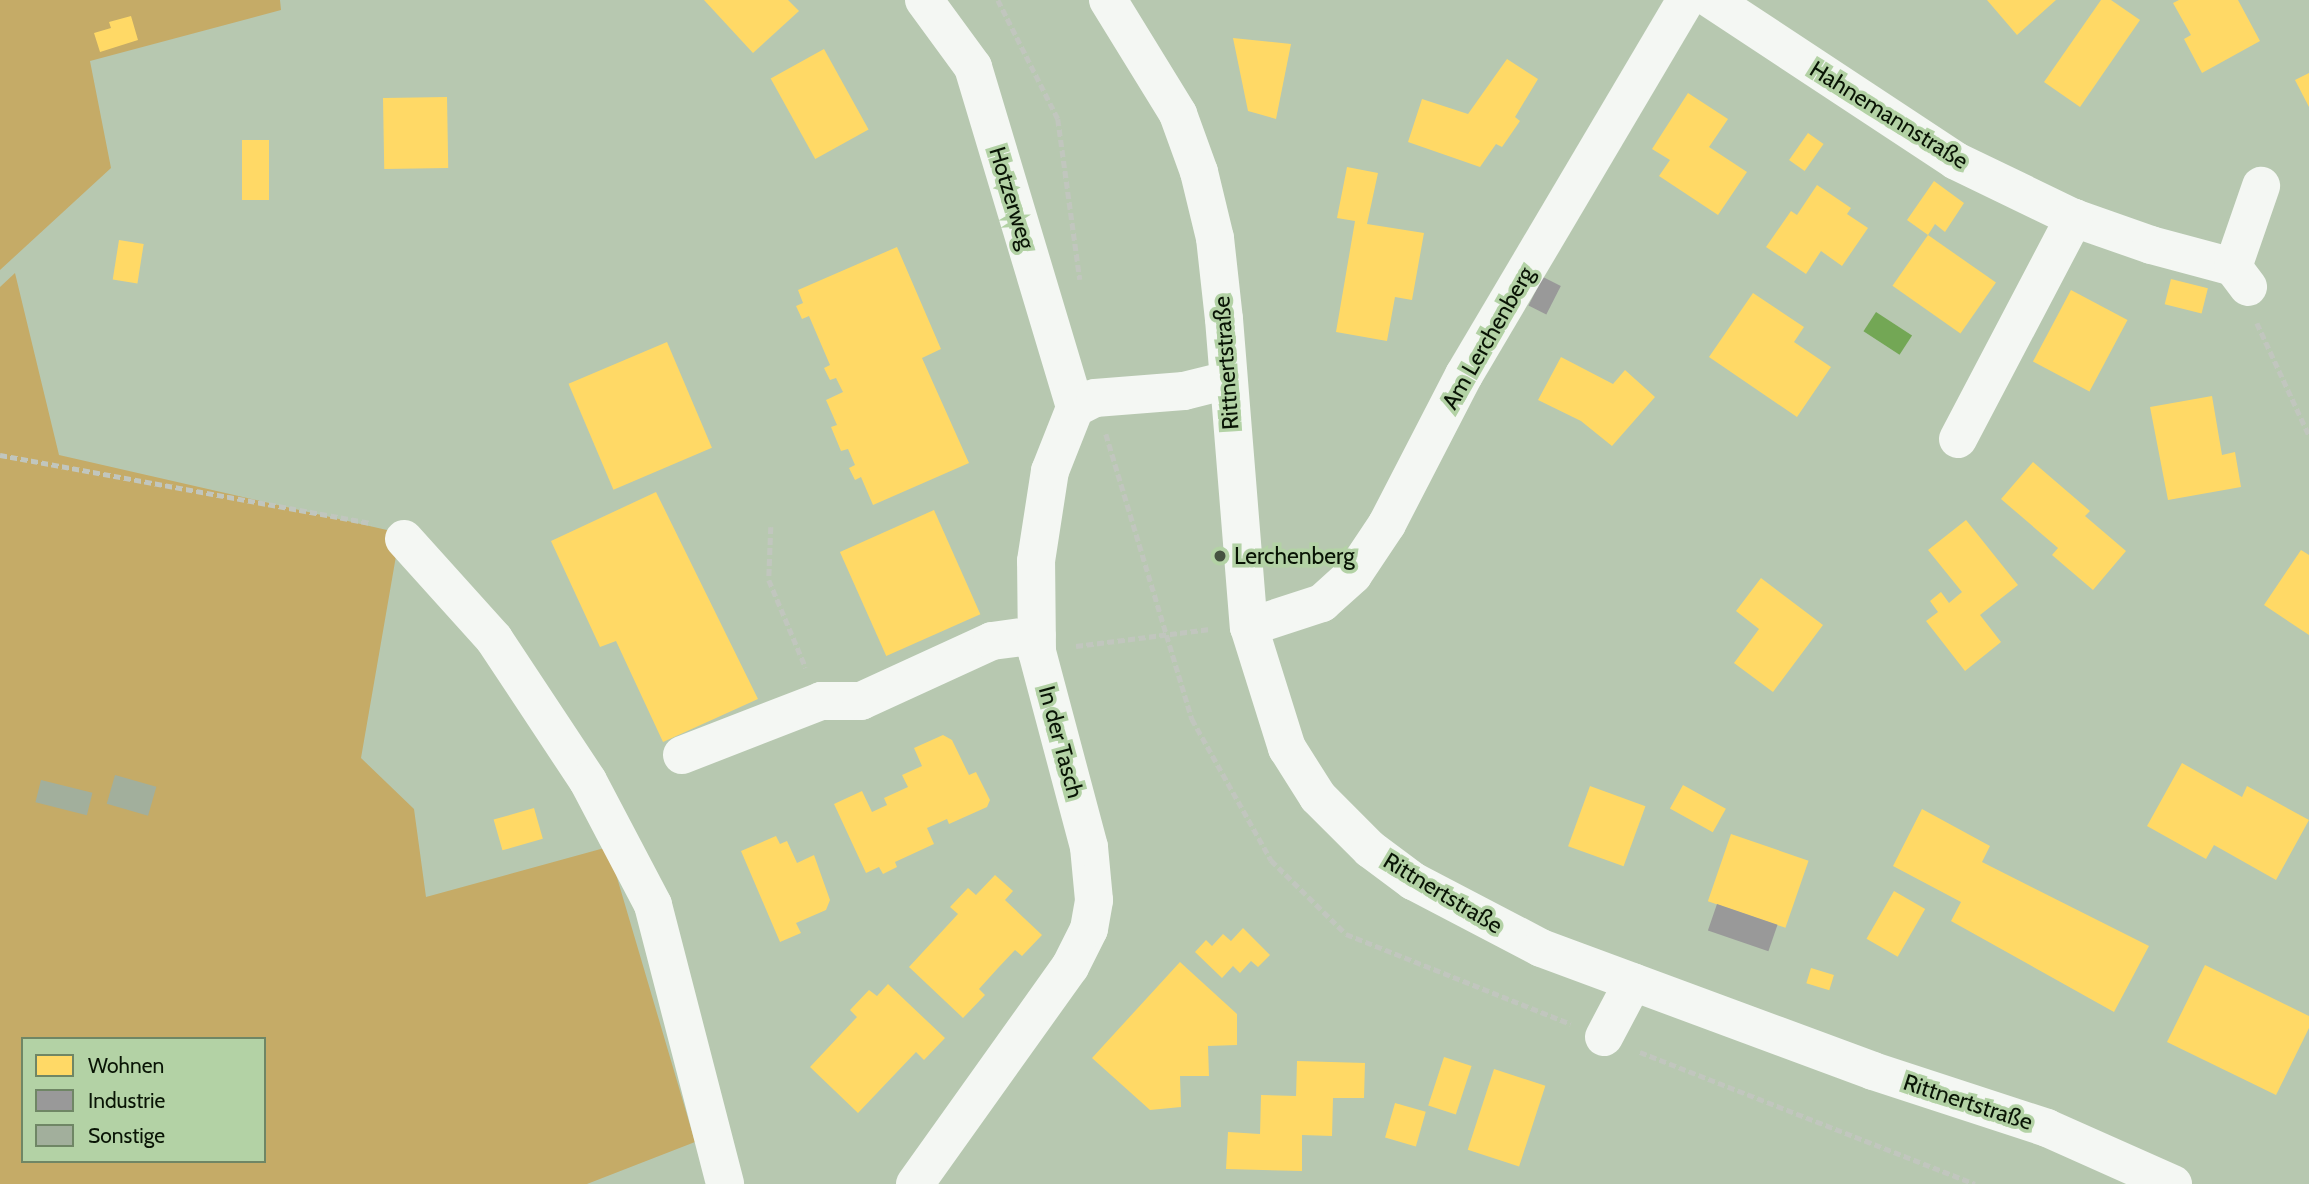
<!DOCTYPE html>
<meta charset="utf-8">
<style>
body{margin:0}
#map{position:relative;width:2309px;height:1184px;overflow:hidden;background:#b7c8b0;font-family:Cabin,sans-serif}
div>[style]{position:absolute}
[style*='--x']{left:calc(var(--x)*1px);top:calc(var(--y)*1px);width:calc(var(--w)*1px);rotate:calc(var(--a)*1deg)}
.green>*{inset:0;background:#c5ab67}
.water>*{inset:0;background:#73a755;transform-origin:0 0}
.homes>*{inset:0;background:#ffd966;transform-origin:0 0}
.industry>*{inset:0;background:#999;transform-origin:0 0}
.building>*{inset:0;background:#a2af9c;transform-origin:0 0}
.path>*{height:4.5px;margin-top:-2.25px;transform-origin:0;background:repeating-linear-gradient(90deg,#c1c6be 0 7px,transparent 0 10.5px)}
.minor>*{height:38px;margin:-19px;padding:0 19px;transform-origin:19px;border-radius:19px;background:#f4f7f3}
.dots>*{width:19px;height:19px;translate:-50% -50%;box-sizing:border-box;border:4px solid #b3d2a5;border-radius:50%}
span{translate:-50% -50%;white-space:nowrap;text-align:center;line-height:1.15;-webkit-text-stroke:7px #b3d2a5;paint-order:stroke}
.street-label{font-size:23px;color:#091405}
.poi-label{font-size:23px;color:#091405}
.left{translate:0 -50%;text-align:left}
.legend{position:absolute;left:21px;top:1037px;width:245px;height:126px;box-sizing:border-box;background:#b3d2a5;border:2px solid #6f8665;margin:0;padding:9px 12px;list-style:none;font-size:21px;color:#091405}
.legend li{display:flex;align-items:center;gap:14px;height:35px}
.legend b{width:35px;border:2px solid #6f8665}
</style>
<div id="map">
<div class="green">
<i style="clip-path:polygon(0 0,280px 0,281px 10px,90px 61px,111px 168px,0 270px)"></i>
<i style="clip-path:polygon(evenodd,15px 273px,59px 455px,400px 533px,361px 758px,414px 809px,426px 897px,608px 847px,695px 1142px,587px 1184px,0 1184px,0 287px,15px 273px,23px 1039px,264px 1039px,264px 1161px,23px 1161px,23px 1039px)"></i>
</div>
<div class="water">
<i style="left:1876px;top:312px;width:43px;height:23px;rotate:33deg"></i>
</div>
<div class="homes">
<i style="clip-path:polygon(704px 0,788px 0,799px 11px,753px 53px)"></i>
<i style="clip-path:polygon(1987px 0,2056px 0,2017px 35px)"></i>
<i style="clip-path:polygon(2101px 0,2111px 0,2140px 20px,2080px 107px,2044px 82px)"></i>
<i style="clip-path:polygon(2179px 0,2238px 0,2260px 41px,2202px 73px,2184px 39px,2191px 35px,2173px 3px)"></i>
<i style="clip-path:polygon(131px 16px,138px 40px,100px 52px,94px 33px,111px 28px,109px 22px)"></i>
<i style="clip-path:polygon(1233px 38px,1291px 44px,1276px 119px,1248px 111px)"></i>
<i style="left:824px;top:49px;width:92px;height:61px;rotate:61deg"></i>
<i style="clip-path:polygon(1507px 59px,1538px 79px,1515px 117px,1520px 121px,1502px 147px,1496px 144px,1480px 167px,1408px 142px,1422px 99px,1468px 114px)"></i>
<i style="clip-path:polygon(2309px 73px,2309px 107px,2295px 80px)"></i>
<i style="clip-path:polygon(1688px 93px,1728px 119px,1709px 147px,1747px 172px,1718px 215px,1659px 176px,1670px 160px,1652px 149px)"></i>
<i style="left:447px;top:97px;width:71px;height:64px;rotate:89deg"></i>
<i style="left:1808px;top:133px;width:19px;height:33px;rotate:35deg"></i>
<i style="left:242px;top:140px;width:27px;height:60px"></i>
<i style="clip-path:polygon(1347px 167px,1378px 173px,1367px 224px,1424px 233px,1412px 300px,1395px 297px,1387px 341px,1336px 332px,1355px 221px,1337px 218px)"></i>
<i style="clip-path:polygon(1934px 181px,1964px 203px,1945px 232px,1935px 224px,1928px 235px,1907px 220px)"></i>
<i style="clip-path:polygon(1817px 185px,1851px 208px,1847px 214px,1868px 228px,1842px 266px,1821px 251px,1806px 274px,1766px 247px,1791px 211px,1797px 215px)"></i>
<i style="left:1928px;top:235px;width:83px;height:62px;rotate:35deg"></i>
<i style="left:119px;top:240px;width:25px;height:40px;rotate:9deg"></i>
<i style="clip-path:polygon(897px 247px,941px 349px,922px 358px,969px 463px,873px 505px,861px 477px,855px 480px,849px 468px,855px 465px,848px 449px,841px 451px,831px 427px,837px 425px,826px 400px,843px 392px,836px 378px,830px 380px,824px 368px,830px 365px,809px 316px,802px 319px,796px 306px,803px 303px,798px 290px)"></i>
<i style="left:2171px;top:279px;width:38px;height:26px;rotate:14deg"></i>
<i style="left:2071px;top:290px;width:64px;height:81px;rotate:28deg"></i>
<i style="clip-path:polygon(1753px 293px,1804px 327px,1794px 342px,1831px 367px,1797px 417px,1709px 357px)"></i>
<i style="left:667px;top:342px;width:115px;height:107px;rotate:67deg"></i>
<i style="clip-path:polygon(1561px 357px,1613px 384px,1625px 370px,1655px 397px,1612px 446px,1581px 421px,1538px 400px)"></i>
<i style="clip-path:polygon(2212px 396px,2222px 455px,2235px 452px,2241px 487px,2168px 500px,2150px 407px)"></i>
<i style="clip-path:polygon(2033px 462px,2090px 511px,2085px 516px,2126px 551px,2093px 590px,2052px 555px,2058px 548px,2001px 499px)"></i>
<i style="clip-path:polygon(656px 492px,758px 699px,663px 742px,616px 641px,600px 647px,551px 541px)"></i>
<i style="left:934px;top:510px;width:114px;height:103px;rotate:66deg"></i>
<i style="clip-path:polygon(1966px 520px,2018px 585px,1980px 615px,2001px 642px,1965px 671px,1926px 621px,1938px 612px,1930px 601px,1941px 592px,1949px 603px,1962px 592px,1928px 550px)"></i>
<i style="clip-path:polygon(2301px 550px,2309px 555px,2309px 635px,2264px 605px)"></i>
<i style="clip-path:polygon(1761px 578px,1823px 625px,1773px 692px,1734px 663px,1759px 629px,1736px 611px)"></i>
<i style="clip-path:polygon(943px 735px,952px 740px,969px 775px,976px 772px,990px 800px,987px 807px,949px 824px,947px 819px,927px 828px,934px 844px,895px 862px,897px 867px,883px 874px,879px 867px,866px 873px,834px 804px,862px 791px,872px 812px,887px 805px,884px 798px,908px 787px,902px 775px,922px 766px,914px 748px)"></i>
<i style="clip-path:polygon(2182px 763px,2242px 797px,2247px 786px,2309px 820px,2276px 880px,2214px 845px,2206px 859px,2147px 826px)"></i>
<i style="left:1683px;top:785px;width:49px;height:27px;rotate:29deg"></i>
<i style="left:1590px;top:786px;width:59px;height:64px;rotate:20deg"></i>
<i style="left:534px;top:808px;width:32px;height:42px;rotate:74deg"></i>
<i style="clip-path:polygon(1922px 809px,1990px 846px,1982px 862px,2149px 946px,2114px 1012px,1951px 921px,1961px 902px,1893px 866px)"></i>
<i style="left:1731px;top:834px;width:82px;height:71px;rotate:19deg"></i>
<i style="clip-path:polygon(776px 836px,780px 844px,787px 841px,797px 863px,814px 855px,830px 900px,826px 910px,796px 923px,801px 933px,780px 942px,741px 851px)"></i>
<i style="clip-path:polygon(995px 875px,1013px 891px,1005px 900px,1042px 935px,1022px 956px,1015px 950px,998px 968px,979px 989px,985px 995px,963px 1018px,909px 967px,958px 914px,950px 907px,968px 888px,976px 895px)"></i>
<i style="left:1894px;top:891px;width:36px;height:55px;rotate:30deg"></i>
<i style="clip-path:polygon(1243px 928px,1270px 955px,1258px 967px,1251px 961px,1240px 973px,1233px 966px,1222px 978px,1195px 952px,1206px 940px,1212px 946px,1223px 934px,1231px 941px)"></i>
<i style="clip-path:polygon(1180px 962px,1237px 1014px,1237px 1045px,1208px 1046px,1209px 1076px,1180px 1076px,1181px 1107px,1150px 1110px,1092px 1058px)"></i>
<i style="clip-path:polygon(2205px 965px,2309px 1016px,2309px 1028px,2276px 1095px,2167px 1042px)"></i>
<i style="left:1811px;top:968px;width:24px;height:16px;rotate:17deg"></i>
<i style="clip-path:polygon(888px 984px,945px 1038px,924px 1060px,916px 1052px,858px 1113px,810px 1067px,857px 1017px,850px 1010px,869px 990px,877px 996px)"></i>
<i style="left:1444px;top:1057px;width:29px;height:51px;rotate:18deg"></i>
<i style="clip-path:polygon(1297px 1061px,1365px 1063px,1364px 1098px,1333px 1098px,1332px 1136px,1302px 1135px,1302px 1171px,1226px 1169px,1228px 1132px,1260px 1134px,1261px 1095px,1296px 1096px)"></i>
<i style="left:1494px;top:1069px;width:54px;height:85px;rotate:18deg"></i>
<i style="left:1395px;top:1103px;width:32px;height:36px;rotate:16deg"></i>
</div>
<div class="industry">
<i style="left:1543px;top:277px;width:20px;height:32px;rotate:27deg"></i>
<i style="left:1717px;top:904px;width:64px;height:28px;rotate:19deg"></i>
</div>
<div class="building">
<i style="left:115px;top:775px;width:43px;height:30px;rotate:16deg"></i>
<i style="left:41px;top:780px;width:53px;height:23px;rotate:14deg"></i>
</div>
<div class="path">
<i style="--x:998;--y:0;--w:133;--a:63.2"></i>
<i style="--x:1058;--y:119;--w:162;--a:82.2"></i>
<i style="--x:2257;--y:323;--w:123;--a:65.1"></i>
<i style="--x:1106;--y:434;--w:298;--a:73.2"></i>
<i style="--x:1192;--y:719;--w:162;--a:60.7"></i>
<i style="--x:1271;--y:860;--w:105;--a:44.6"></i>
<i style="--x:1346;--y:934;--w:242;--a:21.8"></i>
<i style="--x:0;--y:455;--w:378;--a:10.4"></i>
<i style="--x:771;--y:527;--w:53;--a:92.2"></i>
<i style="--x:769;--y:580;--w:95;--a:67.2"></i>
<i style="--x:1076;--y:646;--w:135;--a:-7.2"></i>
<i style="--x:1640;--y:1052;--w:360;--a:21.5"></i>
</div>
<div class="minor">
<i style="--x:924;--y:0;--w:83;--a:53.8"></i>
<i style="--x:973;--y:67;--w:356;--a:73.3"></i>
<i style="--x:1108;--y:0;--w:134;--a:58.4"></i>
<i style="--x:1178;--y:114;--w:62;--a:70.1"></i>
<i style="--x:1199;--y:172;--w:68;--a:76.4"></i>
<i style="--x:1215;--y:238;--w:81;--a:83.7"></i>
<i style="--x:1224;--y:319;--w:309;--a:85.4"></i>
<i style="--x:1249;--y:627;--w:127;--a:72.6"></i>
<i style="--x:1287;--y:748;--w:58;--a:57.7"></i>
<i style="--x:1318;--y:797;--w:74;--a:45"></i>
<i style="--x:1370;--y:849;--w:54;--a:36.7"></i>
<i style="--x:1413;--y:881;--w:144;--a:27.6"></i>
<i style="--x:1541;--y:948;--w:354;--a:20.3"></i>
<i style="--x:1873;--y:1071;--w:183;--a:18.1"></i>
<i style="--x:2047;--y:1128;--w:138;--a:24"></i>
<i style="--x:1712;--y:0;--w:292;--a:33.4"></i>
<i style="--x:1956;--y:161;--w:131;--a:25.8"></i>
<i style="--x:2074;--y:218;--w:82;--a:19.3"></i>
<i style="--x:2151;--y:245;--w:85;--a:15"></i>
<i style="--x:2233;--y:267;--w:25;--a:53"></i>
<i style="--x:2233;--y:267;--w:86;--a:-70.9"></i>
<i style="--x:1958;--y:439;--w:250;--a:-62.3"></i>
<i style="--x:404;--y:539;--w:135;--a:48"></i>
<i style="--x:494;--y:639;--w:170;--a:56.5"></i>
<i style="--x:588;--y:781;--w:140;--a:62.3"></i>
<i style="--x:653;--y:905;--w:288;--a:75.5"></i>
<i style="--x:1249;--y:627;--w:77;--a:-18.2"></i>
<i style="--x:1322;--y:603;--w:42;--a:-42.1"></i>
<i style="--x:1353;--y:575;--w:61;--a:-56.3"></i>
<i style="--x:1387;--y:524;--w:168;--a:-62.7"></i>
<i style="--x:1464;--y:375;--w:436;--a:-59.4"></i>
<i style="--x:682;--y:755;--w:149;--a:-21.2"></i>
<i style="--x:821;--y:701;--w:40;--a:0"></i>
<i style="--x:861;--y:701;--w:144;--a:-24.6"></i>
<i style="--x:992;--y:641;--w:45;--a:-7.6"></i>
<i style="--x:1604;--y:1037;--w:62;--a:-62.2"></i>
<i style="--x:915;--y:1184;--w:267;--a:-54.5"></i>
<i style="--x:1070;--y:967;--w:42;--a:-63.4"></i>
<i style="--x:1089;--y:929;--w:29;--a:-80"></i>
<i style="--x:1094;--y:900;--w:53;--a:-95.4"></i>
<i style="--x:1089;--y:847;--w:202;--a:-104.9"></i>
<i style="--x:1037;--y:652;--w:91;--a:-90.6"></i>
<i style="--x:1036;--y:561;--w:91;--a:-81.2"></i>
<i style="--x:1050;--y:471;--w:68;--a:-68.4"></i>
<i style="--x:1075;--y:408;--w:22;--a:-27"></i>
<i style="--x:1095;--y:398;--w:89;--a:-4.5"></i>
<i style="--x:1184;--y:391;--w:45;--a:-14"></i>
</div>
<div class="dots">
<i style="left:1220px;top:556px;background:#465341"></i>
</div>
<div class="street-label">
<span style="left:1889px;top:115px;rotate:32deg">Hahnemannstraße</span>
<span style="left:1012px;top:198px;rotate:73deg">Hotzerweg</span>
<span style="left:1488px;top:338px;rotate:-60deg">Am Lerchenberg</span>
<span style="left:1226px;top:363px;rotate:-94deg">Rittnertstraße</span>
<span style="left:1061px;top:742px;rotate:75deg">In der Tasch</span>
<span style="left:1443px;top:893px;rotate:31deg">Rittnertstraße</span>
<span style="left:1968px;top:1102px;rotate:18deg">Rittnertstraße</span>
</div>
<div class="poi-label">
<span class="left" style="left:1234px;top:556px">Lerchenberg</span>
</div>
<ul class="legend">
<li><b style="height:19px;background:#ffd966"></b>Wohnen</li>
<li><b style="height:19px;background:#999"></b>Industrie</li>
<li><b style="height:19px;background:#a2af9c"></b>Sonstige</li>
</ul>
</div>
